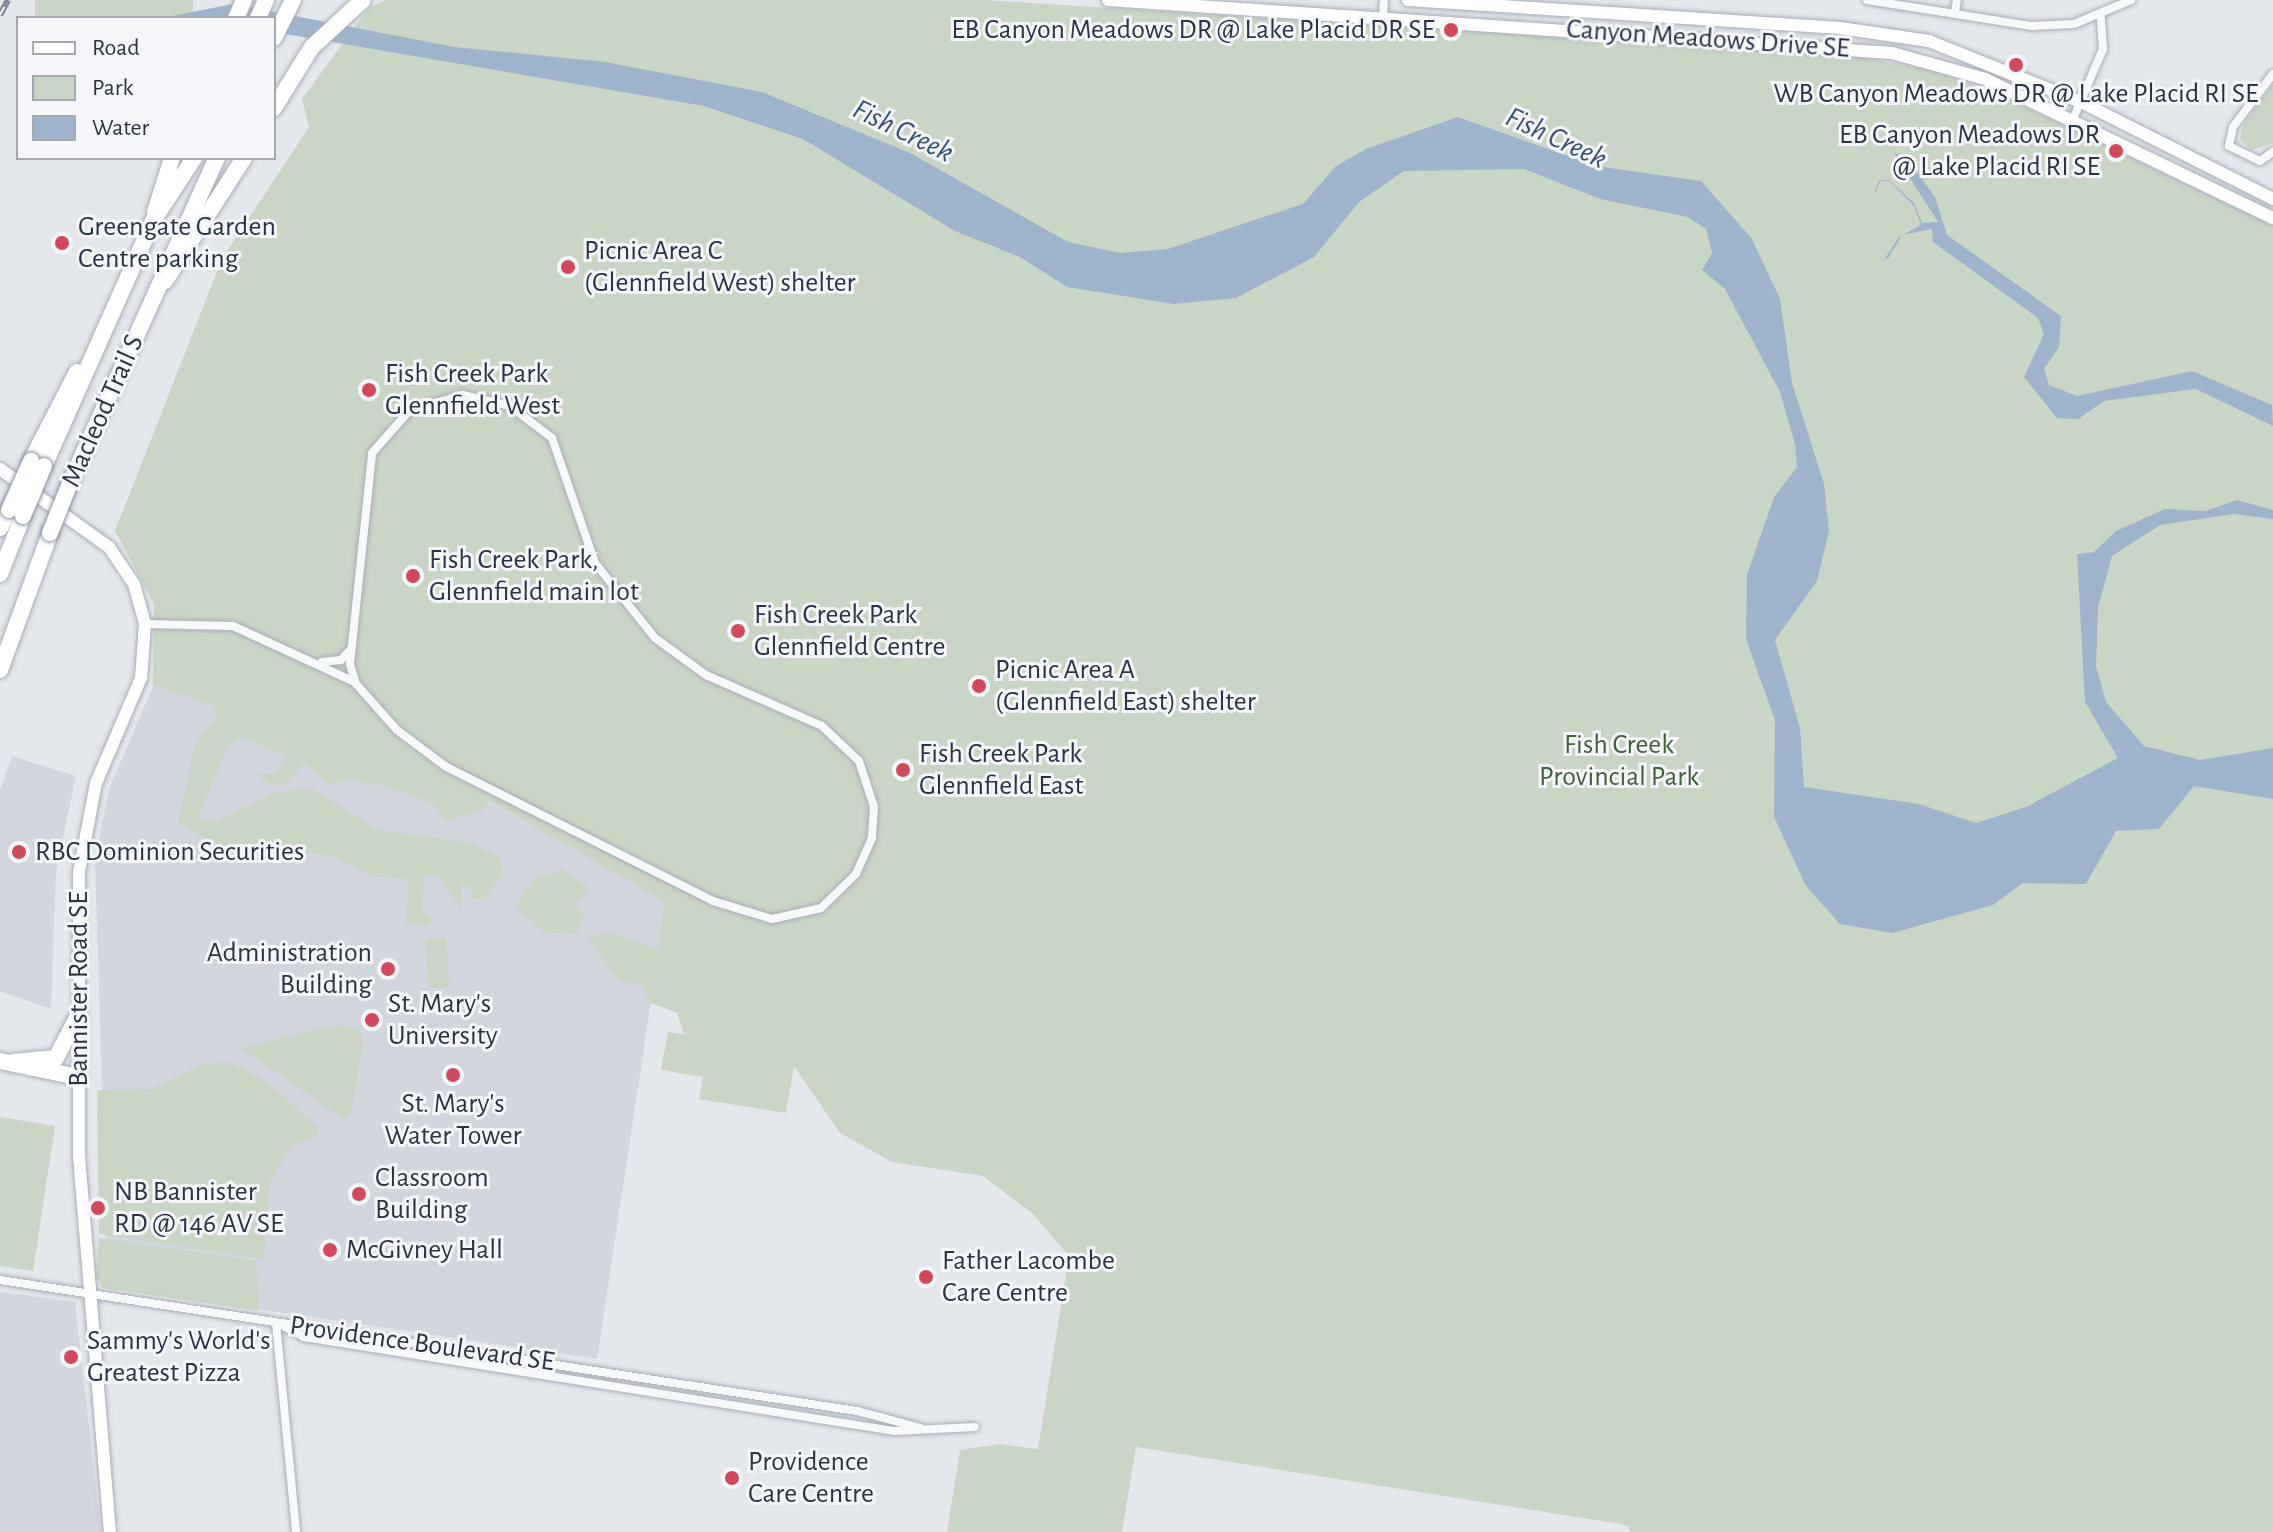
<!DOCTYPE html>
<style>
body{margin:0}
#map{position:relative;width:2273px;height:1532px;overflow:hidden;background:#e4e7ec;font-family:"Alegreya Sans",sans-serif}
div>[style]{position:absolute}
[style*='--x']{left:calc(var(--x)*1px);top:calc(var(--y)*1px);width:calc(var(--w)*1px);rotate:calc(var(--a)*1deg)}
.built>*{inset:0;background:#d2d6de}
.green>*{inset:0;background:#c9d6c5;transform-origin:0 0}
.water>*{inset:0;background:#9fb4cc}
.roads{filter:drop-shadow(0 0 2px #a9aeb7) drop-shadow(0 0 2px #a9aeb7)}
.street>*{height:8px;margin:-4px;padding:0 4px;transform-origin:4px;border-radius:4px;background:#f7f8fa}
.secondary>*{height:12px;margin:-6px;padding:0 6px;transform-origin:6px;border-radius:6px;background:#fff}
.highway>*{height:16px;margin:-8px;padding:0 8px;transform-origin:8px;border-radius:8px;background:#fff}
.rail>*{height:6px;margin-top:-3px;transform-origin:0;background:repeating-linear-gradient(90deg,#f4f6f9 0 9px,#7d8696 0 18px);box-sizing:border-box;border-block:2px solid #7d8696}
.bridges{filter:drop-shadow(0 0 2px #8b94a3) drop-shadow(0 0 2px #8b94a3)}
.highway-bridge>*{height:16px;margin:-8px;padding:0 8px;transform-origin:8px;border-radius:8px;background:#fff}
.dots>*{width:22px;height:22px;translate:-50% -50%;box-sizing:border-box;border:4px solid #f4f6f9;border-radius:50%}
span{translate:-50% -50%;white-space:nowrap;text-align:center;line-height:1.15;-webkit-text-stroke:6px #f4f6f9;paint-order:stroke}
.poi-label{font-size:28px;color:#2b3445}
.right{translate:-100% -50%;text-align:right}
.left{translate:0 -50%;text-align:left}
.street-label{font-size:28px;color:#2b3445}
.park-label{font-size:28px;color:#3f6138}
.water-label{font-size:30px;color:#34527a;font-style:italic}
.legend{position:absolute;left:16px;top:16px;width:260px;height:144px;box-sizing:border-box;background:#f4f6f9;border:2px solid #a4a8b1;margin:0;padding:10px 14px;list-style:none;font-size:24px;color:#2b3445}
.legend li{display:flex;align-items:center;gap:16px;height:40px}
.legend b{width:40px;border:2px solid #a4a8b1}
</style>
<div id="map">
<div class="built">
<i style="clip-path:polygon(154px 684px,463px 787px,666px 902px,597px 1359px,108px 1287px,95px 858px,109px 789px)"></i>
<i style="clip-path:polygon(12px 756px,76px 776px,56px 872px,51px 1009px,0 991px,0 791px)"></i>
<i style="clip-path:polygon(0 1292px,75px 1302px,101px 1532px,0 1532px)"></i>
</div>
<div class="green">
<i style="left:35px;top:0;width:158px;height:21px"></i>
<i style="clip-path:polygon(385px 0,985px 0,1854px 56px,1931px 70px,1994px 92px,2273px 226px,2273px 1532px,1631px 1532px,1627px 1525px,1136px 1447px,1122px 1532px,947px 1532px,960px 1450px,999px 1444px,1038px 1449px,1069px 1256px,1033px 1214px,983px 1176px,892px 1162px,840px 1133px,794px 1066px,786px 1113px,699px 1099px,703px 1077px,661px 1070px,668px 1032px,684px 1034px,677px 1013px,649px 1002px,644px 986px,619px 980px,588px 940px,605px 932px,658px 949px,665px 902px,489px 801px,483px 810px,446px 820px,433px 803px,381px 785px,348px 779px,329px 785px,304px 763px,284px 786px,270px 784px,257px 774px,275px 774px,285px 756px,241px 737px,228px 746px,198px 817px,216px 822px,275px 793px,311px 788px,378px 830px,472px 843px,500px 858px,503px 874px,484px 898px,471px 898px,473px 887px,461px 885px,462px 910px,440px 877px,424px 875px,422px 910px,433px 921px,426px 926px,406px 923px,409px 879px,371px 876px,328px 855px,216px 844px,178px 823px,195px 745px,217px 718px,215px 706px,153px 685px,154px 604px,115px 531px,222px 259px,309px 127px,302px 99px,368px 9px)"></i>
<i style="clip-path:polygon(2273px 84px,2273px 143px,2251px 150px,2240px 139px,2243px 125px)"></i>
<i style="clip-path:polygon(562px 869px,589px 888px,574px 905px,584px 916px,576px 934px,544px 932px,516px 906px,532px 881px)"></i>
<i style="left:446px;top:938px;width:49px;height:21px;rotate:86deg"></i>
<i style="clip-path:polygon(338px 1025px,359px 1028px,363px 1041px,351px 1113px,343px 1119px,241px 1048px)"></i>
<i style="clip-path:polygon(228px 1062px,264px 1079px,317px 1127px,318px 1135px,292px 1145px,270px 1181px,264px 1259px,99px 1234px,97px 1090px,151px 1089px,200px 1065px)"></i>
<i style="clip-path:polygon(0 1117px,55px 1126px,33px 1271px,0 1266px)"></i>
<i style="clip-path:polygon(99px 1238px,256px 1261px,259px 1311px,103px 1288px,96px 1276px)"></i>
</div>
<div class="water">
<i style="clip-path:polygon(233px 4px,454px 47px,605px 62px,762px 92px,910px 153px,1068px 242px,1120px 253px,1168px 249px,1303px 204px,1336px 166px,1366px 149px,1458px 117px,1596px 166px,1701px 181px,1752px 239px,1780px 299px,1792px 383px,1824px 484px,1829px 531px,1817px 581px,1775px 640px,1800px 728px,1804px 787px,1919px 804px,1976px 823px,2028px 806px,2118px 758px,2085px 702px,2077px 554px,2094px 552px,2116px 531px,2165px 509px,2206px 511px,2237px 500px,2273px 510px,2273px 519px,2234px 514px,2160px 525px,2112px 556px,2098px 607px,2096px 666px,2106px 702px,2144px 746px,2200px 760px,2273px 748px,2273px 799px,2194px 786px,2159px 829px,2116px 831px,2086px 884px,2023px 883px,1993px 905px,1892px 933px,1840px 924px,1806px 886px,1774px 817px,1775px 720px,1746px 639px,1747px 575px,1774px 497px,1797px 467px,1795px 444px,1780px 392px,1725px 289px,1702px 270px,1712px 253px,1706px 229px,1688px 217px,1600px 199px,1524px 169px,1404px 171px,1359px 202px,1314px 257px,1236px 298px,1174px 304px,1067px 287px,1020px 257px,955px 231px,803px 139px,704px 106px,274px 32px,274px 18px,162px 18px)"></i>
<i style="clip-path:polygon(1894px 153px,1907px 158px,1935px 197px,1947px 235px,2061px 316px,2059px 347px,2044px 369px,2049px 385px,2077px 396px,2192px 371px,2272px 405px,2273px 426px,2196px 389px,2104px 401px,2078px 419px,2057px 418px,2024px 377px,2044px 334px,2038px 318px,1933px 242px,1932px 229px,1902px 235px,1889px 257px,1888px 258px,1884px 260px,1899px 237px,1921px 225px,1914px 206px,1889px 181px,1880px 181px,1876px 192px,1865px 192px,1875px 192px,1879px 180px,1889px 180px,1914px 203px,1922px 223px,1938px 222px)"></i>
</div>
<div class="roads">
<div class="street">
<i style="--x:1867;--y:0;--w:167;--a:9"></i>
<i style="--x:2032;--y:26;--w:42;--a:-2.7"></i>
<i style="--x:2074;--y:24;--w:62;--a:-22.8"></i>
<i style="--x:1955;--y:12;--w:12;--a:-81"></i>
<i style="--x:1383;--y:17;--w:17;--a:-87"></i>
<i style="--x:2273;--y:74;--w:66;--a:127"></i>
<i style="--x:2233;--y:127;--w:19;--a:102"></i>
<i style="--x:2229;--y:146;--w:34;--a:26"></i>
<i style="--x:2260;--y:161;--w:16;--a:-35"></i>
<i style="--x:2073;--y:119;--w:76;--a:-66.8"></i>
<i style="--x:2103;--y:49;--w:32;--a:-94"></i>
<i style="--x:463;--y:395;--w:48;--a:13.2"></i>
<i style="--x:510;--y:406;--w:53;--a:37.3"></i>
<i style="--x:552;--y:438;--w:132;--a:71"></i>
<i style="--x:595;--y:563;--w:96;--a:51.3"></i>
<i style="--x:655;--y:638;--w:63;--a:36"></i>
<i style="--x:706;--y:675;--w:127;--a:23.7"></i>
<i style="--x:822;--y:726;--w:51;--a:43.4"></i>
<i style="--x:859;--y:761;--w:48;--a:71.9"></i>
<i style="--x:874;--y:807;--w:31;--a:94"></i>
<i style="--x:872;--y:838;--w:39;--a:114"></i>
<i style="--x:856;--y:874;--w:49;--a:135.8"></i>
<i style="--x:821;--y:908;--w:50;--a:167.3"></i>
<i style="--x:772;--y:919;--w:62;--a:-163"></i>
<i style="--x:713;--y:901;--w:300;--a:-153.3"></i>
<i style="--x:445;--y:766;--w:60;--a:-143.1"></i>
<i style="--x:397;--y:730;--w:62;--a:-131.7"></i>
<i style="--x:356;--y:684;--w:21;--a:-107"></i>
<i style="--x:350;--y:664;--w:212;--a:-84"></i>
<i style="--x:372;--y:453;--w:56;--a:-48.6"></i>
<i style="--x:409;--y:411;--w:56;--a:-16.5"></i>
<i style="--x:145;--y:624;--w:88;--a:1.3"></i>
<i style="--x:233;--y:626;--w:134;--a:24.7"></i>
<i style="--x:322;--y:662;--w:19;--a:-6"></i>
<i style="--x:341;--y:660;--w:15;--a:-48"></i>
<i style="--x:0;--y:1280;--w:867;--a:8.69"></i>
<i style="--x:857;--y:1411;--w:66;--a:14.9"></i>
<i style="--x:276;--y:1323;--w:210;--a:84.5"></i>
<i style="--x:277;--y:1323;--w:30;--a:27"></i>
<i style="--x:304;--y:1337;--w:597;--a:9.05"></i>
<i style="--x:894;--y:1431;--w:81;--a:-2.8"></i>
</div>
<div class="secondary">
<i style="--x:1108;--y:0;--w:786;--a:3.87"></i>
<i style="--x:1892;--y:53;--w:97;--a:15.6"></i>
<i style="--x:1985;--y:79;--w:320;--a:25.8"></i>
<i style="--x:1408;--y:0;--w:433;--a:3.7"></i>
<i style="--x:1840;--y:28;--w:90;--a:8.3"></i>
<i style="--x:1929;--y:41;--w:164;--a:21.9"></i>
<i style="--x:2081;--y:102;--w:215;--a:26.8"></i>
<i style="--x:0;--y:469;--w:134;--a:35.6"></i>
<i style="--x:109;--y:547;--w:45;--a:56"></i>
<i style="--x:134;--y:584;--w:41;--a:74.6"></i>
<i style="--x:145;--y:624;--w:54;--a:94.2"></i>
<i style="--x:141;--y:678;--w:114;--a:113.2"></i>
<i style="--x:96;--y:783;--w:91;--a:100.8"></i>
<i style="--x:79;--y:872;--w:284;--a:90"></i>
<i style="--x:79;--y:1156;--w:377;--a:85.3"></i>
</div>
<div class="highway">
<i style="--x:236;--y:18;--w:20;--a:-66"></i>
<i style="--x:258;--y:18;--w:20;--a:-66"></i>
<i style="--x:274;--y:38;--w:42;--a:-63.4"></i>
<i style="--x:274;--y:108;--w:72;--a:-58.1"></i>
<i style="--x:312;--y:47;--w:69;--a:-42.7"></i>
<i style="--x:155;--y:212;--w:57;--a:-72.5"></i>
<i style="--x:165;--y:281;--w:146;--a:-57.3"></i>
<i style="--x:31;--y:461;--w:100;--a:-62.7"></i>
<i style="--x:44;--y:466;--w:268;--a:-66"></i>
<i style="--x:153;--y:221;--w:75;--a:-56.9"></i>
<i style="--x:70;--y:483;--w:357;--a:-65.7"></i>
<i style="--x:0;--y:528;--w:20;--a:-63"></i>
<i style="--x:0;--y:574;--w:62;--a:-68.4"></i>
<i style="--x:0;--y:670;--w:146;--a:-69.9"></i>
<i style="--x:0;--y:1061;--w:80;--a:11.6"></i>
<i style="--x:13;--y:1062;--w:43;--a:-5.3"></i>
<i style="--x:56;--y:1058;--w:50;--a:-62.4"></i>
</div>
</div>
<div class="rail">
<i style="--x:0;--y:15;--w:17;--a:-62"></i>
</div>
<div class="bridges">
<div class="highway-bridge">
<i style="--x:9;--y:510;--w:54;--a:-65.8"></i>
<i style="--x:23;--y:516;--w:54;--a:-67.2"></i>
<i style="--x:50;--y:533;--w:54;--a:-68.2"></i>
</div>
</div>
<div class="dots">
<i style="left:1451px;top:30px;background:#d1495b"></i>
<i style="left:2016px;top:65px;background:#d1495b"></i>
<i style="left:2116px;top:151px;background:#d1495b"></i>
<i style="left:62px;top:243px;background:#d1495b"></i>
<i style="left:568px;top:267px;background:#d1495b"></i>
<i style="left:369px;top:390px;background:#d1495b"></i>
<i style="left:413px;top:576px;background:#d1495b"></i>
<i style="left:738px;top:631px;background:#d1495b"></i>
<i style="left:979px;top:686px;background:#d1495b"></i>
<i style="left:903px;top:770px;background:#d1495b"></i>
<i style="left:19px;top:852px;background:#d1495b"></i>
<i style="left:388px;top:969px;background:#d1495b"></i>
<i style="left:372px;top:1020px;background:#d1495b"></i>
<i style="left:453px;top:1075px;background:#d1495b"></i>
<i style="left:359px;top:1194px;background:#d1495b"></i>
<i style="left:98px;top:1208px;background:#d1495b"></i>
<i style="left:330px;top:1250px;background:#d1495b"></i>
<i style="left:926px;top:1277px;background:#d1495b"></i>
<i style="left:71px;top:1357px;background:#d1495b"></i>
<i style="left:732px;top:1478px;background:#d1495b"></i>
</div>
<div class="poi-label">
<span class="right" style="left:1435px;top:30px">EB Canyon Meadows DR @ Lake Placid DR SE</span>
<span style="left:2016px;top:94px">WB Canyon Meadows DR @ Lake Placid RI SE</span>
<span class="right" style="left:2100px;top:151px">EB Canyon Meadows DR<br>@ Lake Placid RI SE</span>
<span class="left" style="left:78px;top:243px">Greengate Garden<br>Centre parking</span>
<span class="left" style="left:584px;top:267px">Picnic Area C<br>(Glennfield West) shelter</span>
<span class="left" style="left:385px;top:390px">Fish Creek Park<br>Glennfield West</span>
<span class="left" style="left:429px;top:576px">Fish Creek Park,<br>Glennfield main lot</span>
<span class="left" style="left:754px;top:631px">Fish Creek Park<br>Glennfield Centre</span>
<span class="left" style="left:995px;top:686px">Picnic Area A<br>(Glennfield East) shelter</span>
<span class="left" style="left:919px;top:770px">Fish Creek Park<br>Glennfield East</span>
<span class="left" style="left:35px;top:852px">RBC Dominion Securities</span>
<span class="right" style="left:372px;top:969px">Administration<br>Building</span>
<span class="left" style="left:388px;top:1020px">St. Mary's<br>University</span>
<span style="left:453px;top:1120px">St. Mary's<br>Water Tower</span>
<span class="left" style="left:375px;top:1194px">Classroom<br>Building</span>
<span class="left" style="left:114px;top:1208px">NB Bannister<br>RD @ 146 AV SE</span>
<span class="left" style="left:346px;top:1250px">McGivney Hall</span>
<span class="left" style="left:942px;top:1277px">Father Lacombe<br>Care Centre</span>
<span class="left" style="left:87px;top:1357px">Sammy's World's<br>Greatest Pizza</span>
<span class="left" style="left:748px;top:1478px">Providence<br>Care Centre</span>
</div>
<div class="street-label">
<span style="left:1708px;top:39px;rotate:4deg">Canyon Meadows Drive SE</span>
<span style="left:103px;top:411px;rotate:-66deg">Macleod Trail S</span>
<span style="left:79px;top:989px;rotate:-90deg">Bannister Road SE</span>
<span style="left:422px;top:1344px;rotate:8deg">Providence Boulevard SE</span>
</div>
<div class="park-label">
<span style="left:1619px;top:761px">Fish Creek<br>Provincial Park</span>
</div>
<div class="water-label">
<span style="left:903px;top:131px;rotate:26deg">Fish Creek</span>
<span style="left:1556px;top:138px;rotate:25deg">Fish Creek</span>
</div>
<ul class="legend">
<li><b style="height:10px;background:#fff"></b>Road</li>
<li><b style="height:22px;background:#c9d6c5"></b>Park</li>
<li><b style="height:22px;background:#9fb4cc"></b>Water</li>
</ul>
</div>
